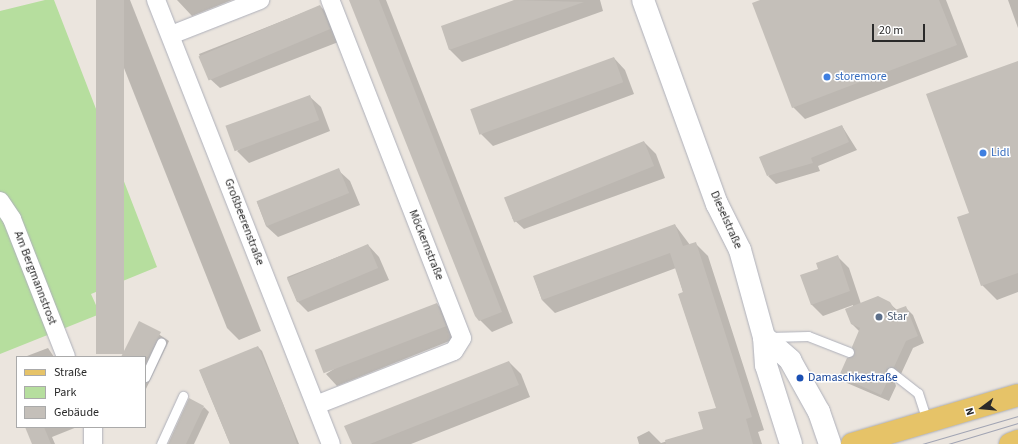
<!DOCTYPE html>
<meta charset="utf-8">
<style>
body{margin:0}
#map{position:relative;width:1018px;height:444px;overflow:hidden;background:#ebe5de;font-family:"Source Sans 3",sans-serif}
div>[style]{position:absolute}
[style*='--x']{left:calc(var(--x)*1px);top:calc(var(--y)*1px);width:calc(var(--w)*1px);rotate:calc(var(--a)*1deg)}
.green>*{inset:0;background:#b6de9e}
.shadow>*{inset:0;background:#0003}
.building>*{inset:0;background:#c4bfb9;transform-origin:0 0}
.roads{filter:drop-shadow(0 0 1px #aeb0ba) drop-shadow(0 0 1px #aeb0ba)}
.service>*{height:9px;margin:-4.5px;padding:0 4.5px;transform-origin:4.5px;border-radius:4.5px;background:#fff}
.minor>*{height:18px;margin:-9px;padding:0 9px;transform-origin:9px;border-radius:9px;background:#fff}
.tertiary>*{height:22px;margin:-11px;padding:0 11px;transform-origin:11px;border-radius:11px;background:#fff}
.primary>*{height:22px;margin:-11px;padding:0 11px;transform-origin:11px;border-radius:11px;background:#e6c368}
.tram>*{height:1px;margin:-0.5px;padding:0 0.5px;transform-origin:0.5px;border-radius:0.5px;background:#a1a4b3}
.dots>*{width:11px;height:11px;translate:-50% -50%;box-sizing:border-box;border:2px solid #fff;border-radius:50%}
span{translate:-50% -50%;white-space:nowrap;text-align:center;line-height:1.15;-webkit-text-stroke:3px #fff;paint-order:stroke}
.shop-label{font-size:12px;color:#366cbe}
.left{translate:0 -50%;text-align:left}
.street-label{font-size:12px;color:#2a2a2a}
.service-label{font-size:12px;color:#4e5e75}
.transit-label{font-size:12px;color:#164399}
.legend{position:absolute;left:16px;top:356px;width:130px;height:72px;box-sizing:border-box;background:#fff;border:1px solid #aaa;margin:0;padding:5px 7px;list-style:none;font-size:12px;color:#2a2a2a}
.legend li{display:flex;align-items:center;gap:8px;height:20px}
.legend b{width:20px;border:1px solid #aaa}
.north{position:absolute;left:962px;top:388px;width:40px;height:40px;-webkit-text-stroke:3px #fff;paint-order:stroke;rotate:254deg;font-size:11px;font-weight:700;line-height:16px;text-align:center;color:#2a2a2a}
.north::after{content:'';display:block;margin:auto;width:14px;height:18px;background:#2a2a2a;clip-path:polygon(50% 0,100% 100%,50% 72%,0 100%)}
.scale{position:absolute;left:872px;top:24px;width:53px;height:18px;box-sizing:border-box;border:2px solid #2a2a2a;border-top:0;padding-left:5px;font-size:12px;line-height:14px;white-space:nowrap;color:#2a2a2a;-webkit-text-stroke:3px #fff;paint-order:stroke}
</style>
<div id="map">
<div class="green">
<i style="clip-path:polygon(45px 0,54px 0,157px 267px,91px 294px,100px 314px,0 354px,0 11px)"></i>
</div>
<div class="shadow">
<i style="clip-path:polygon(97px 0,130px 0,261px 331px,239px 340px,227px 328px)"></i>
<i style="clip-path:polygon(177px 0,232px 0,192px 16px)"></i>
<i style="clip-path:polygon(351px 0,386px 0,513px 323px,492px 332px,480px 320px)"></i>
<i style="clip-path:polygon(516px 0,600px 0,603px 11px,462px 62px,450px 50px,442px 27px)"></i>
<i style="clip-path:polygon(762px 0,946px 0,968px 57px,805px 119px,793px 107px)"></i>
<i style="clip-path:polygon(1008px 0,1018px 0,1018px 28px)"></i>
<i style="clip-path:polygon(320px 6px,332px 18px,341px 41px,220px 88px,208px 77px,199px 54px)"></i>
<i style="clip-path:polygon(614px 58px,625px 70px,634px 94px,493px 146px,481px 134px)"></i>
<i style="clip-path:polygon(1018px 70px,1018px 292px,997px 300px,982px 285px,970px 213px)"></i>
<i style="clip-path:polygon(309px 96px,321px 107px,330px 131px,249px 163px,237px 151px)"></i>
<i style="clip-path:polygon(842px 126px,857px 150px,818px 166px,820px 171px,776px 184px,768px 176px)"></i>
<i style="clip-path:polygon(644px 142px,656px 154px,665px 178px,524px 229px,512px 218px)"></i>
<i style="clip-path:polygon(338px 170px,350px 181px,360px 205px,278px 237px,266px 226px,257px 202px)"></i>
<i style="clip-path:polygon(675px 225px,690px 245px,695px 243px,708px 256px,764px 430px,758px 432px,762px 444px,639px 444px,637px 437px,649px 431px,661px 443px,704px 430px,717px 408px,676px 268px,555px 313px,542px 300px,534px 277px)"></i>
<i style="clip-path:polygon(368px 245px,379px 257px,389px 280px,308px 312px,297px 301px,287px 277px)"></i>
<i style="clip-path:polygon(838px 257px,849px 268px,861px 304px,889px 303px,897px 310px,906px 308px,913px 315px,924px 343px,913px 348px,901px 374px,893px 376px,896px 386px,889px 401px,847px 383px,840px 375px,856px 355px,859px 331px,851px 323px,853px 305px,823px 316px,811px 304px,819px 270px)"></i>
<i style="clip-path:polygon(437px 304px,448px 316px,457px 338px,337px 386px,326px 374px)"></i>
<i style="clip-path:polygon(140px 322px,169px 341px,145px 391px,145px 357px,123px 357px)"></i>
<i style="clip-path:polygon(258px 347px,262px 351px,299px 444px,230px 444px,200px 371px)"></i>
<i style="clip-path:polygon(48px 348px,54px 357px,27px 357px,27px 356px)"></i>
<i style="clip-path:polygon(509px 362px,521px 374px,530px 397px,411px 444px,353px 444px)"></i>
<i style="clip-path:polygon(204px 407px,209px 412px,194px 444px,169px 444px)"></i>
<i style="clip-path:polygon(26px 427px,77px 427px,52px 437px,55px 444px,33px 444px)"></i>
</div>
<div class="building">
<i style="left:96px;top:0;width:28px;height:354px"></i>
<i style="clip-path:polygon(349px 0,379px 0,502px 312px,479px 321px,475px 316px)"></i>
<i style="clip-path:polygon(514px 0,584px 2px,449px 50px,441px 26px)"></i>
<i style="clip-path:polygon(760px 0,939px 0,957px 45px,792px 108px,752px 3px)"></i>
<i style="left:320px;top:5px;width:26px;height:132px;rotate:67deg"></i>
<i style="left:614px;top:57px;width:27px;height:153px;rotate:70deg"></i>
<i style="clip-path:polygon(1018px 61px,1018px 273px,981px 286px,957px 217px,969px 213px,926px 94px)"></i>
<i style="left:310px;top:95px;width:27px;height:90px;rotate:70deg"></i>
<i style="clip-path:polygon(842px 125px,849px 142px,811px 158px,813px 163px,767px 176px,759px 157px)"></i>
<i style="left:644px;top:141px;width:27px;height:151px;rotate:68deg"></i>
<i style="left:339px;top:168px;width:27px;height:89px;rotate:68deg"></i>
<i style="clip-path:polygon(675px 224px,683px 246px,696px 242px,752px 417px,746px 419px,753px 444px,666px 444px,665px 440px,703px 429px,698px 412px,716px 408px,678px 294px,683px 292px,670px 253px,542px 300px,533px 276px)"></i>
<i style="left:368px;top:244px;width:26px;height:88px;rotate:67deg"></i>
<i style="clip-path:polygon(838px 255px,850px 291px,811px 305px,800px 275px,818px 269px,816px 263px)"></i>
<i style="clip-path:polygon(878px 296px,890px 302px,895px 310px,906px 306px,918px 336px,906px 341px,894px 367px,886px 369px,889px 378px,881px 395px,839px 376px,847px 358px,854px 355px,852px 347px,860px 328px,851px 324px,845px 309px)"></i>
<i style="left:437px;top:303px;width:25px;height:131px;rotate:69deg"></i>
<i style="clip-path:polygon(139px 321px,161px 332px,148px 357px,121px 357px)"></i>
<i style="clip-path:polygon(258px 346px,283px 404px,297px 444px,230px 444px,199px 370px)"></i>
<i style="clip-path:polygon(509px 361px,519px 385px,370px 444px,352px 444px,344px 426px)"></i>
<i style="clip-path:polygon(189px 398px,204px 406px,186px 444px,168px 444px)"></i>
<i style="clip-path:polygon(25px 427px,44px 427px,51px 444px,32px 444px)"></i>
</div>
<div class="roads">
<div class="service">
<i style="--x:768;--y:337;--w:40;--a:-1.4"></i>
<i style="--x:808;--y:336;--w:44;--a:21.3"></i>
<i style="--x:891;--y:372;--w:34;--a:38"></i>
<i style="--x:918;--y:393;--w:29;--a:72"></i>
<i style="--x:145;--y:377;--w:38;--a:-65"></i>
<i style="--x:161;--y:444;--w:53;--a:-65.4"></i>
</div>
<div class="minor">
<i style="--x:156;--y:0;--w:477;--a:68.5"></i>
<i style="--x:171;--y:35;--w:96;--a:-21.5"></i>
<i style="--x:0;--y:201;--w:22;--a:56"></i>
<i style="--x:12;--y:219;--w:148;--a:68.6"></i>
<i style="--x:316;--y:405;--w:148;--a:-21.4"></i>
<i style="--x:454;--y:351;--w:15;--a:-58"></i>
<i style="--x:462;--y:338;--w:363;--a:-111.3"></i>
<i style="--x:93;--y:427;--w:17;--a:90"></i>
</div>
<div class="tertiary">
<i style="--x:643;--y:0;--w:217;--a:70.1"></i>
<i style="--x:717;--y:204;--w:51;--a:63.4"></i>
<i style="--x:740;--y:250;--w:90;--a:74.6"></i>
<i style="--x:764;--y:337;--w:28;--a:86"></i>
<i style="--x:766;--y:365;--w:83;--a:72.4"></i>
<i style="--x:764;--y:337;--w:35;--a:41"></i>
<i style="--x:790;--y:360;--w:60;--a:60.9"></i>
<i style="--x:819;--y:412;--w:34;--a:71"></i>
</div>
<div class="primary">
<i style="--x:852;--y:444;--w:173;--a:-16.4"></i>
<i style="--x:1010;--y:444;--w:9;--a:-21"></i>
</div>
</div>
<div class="tram">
<i style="--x:922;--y:444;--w:100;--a:-16.3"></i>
<i style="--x:948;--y:444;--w:73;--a:-16.7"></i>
</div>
<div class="dots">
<i style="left:827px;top:77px;background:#3f7fe0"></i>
<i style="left:983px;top:153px;background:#3f7fe0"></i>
<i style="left:879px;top:317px;background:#5c6f8a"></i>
<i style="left:800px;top:378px;background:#1a4fb4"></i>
</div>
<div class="shop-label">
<span class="left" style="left:835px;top:77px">storemore</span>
<span class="left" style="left:991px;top:153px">Lidl</span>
</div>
<div class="street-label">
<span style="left:726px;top:220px;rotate:66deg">Dieselstraße</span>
<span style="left:244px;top:222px;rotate:69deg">Großbeerenstraße</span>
<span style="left:426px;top:245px;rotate:68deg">Möckernstraße</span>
<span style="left:35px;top:278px;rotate:69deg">Am Bergmannstrost</span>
</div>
<div class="service-label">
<span class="left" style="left:887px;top:317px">Star</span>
</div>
<div class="transit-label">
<span class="left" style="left:808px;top:378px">Damaschkestraße</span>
</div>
<ul class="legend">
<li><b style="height:5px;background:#e6c368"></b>Straße</li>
<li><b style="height:11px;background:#b6de9e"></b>Park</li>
<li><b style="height:11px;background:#c4bfb9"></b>Gebäude</li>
</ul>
<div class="north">N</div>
<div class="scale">20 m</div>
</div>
